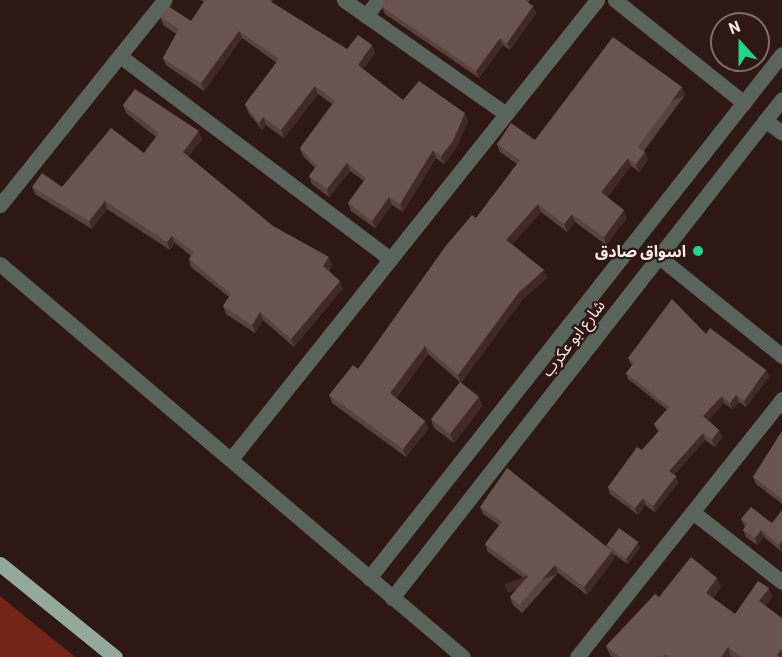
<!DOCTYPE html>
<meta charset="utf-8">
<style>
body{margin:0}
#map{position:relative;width:782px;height:657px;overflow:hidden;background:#2f1813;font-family:Barlow,"Noto Sans Arabic",sans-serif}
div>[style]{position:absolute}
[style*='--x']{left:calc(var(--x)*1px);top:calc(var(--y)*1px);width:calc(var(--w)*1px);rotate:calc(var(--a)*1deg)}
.green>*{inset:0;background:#752516}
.minor>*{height:15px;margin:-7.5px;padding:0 7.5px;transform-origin:7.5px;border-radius:7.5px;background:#59645d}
.tertiary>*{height:15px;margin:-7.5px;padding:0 7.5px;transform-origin:7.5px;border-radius:7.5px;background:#59645d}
.primary>*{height:15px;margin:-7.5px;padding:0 7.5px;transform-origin:7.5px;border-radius:7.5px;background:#93aa9b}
.wall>*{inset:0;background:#5a423c}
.shaded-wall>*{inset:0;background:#422924;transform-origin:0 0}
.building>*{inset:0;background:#6c544e;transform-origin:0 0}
.dots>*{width:16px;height:16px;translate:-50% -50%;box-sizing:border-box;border:3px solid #2f1813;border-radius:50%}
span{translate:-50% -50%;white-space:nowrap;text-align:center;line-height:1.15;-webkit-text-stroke:4.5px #2f1813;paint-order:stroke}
.poi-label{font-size:16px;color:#fcebe8;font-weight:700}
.right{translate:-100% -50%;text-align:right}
.street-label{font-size:16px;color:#fcebe8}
.north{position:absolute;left:710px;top:12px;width:60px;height:60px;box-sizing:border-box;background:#2f1813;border:2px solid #816c68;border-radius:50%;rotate:339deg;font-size:16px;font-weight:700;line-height:24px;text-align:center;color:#fcebe8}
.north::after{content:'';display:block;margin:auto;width:21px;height:27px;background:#1ed888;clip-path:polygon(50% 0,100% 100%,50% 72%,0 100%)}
</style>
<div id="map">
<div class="green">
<i style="clip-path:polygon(0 596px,75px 657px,0 657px)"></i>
</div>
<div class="minor">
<i style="--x:344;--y:0;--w:198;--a:35.1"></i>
<i style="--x:615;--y:0;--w:165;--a:38.6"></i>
<i style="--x:366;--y:16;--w:20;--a:-53"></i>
<i style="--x:120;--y:56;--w:338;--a:36.9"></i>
<i style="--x:765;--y:120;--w:21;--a:37"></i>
<i style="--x:0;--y:205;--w:263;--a:-51.3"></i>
<i style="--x:659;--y:257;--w:158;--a:38.8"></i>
<i style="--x:231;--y:459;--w:587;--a:-51.43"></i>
<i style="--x:694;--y:513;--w:112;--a:38.1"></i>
<i style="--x:577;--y:657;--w:330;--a:-51.5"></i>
</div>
<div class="tertiary">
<i style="--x:0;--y:264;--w:607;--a:40.32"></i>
<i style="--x:369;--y:578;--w:667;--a:-51.76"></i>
<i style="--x:392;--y:598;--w:633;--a:-51.99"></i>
</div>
<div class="primary">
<i style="--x:0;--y:564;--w:148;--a:39"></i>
</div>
<div class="wall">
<i style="clip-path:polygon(200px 0,273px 0,271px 2px,347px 49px,372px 45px,375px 53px,363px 69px,403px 100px,468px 121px,456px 148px,444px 164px,436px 158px,403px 212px,392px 205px,375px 228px,351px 211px,348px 203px,364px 181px,350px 171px,329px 197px,312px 184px,309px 176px,315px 168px,303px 156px,300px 148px,332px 104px,318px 94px,284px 138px,266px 125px,262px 130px,248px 112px,245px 104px,277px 63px,242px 38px,204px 91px,166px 65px,163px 58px,176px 34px,163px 25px,160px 17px,191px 21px,204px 2px)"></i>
<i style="clip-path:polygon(387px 0,530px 0,528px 3px,533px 6px,536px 13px,510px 50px,503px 45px,479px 78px,385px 14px,382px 7px)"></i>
<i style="clip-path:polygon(682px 87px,685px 95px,644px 151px,645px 152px,648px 160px,639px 172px,631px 166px,607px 197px,627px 218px,606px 245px,575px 222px,567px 232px,541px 212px,512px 244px,544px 270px,547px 278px,522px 300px,461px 383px,428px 354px,396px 398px,425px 421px,428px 429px,406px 457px,332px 403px,329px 395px,358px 369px,476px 218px,517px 164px,500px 152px,497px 144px,535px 140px)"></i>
<i style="clip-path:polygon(123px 105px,202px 139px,188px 157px,273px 226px,332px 265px,329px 271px,343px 288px,294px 347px,263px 320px,255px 333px,226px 314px,223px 306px,229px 297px,191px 267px,189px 259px,191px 256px,175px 243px,170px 250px,107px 209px,92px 229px,35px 194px,32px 187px,62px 187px,144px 153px,156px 137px,126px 113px)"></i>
<i style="clip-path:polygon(706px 334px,766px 370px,769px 377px,746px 407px,739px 402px,732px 409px,724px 403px,708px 420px,719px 430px,722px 437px,715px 447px,705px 440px,674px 475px,676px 476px,678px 483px,655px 512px,645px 505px,638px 515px,610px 494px,608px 487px,658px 432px,654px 424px,667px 410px,628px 379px,626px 373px,632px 366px,628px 358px)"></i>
<i style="clip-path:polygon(479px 397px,482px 406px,454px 443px,434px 428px,431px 419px)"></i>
<i style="clip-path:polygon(782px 431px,782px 504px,756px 484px,753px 477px)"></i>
<i style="clip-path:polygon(480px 507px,608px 548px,606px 545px,640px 547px,628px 564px,613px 554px,614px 559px,587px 595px,558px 573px,522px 613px,513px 605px,510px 597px,525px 579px,488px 552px,485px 544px,499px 525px,483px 514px)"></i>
<i style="clip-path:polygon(741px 519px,772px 523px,782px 552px,764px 537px,757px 545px,746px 537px,743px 530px,745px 527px,744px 526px)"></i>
<i style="clip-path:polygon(721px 587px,713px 598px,735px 614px,769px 588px,772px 597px,765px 606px,782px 657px,612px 657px,610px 655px,606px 646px,659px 597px)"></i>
</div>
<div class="shaded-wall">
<i style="clip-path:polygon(533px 6px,536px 13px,510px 50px,507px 43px)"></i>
<i style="clip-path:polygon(239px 31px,242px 38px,204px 91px,201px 83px)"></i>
<i style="clip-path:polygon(500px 38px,503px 45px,479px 78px,476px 71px)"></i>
<i style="clip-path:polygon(372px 45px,375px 53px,361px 73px,358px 65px)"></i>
<i style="clip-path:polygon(315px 86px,318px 94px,284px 138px,281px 130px)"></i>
<i style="left:682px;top:87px;width:9px;height:74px;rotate:69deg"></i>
<i style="clip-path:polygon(465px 113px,468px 121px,456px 148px,444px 164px,441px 156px)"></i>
<i style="clip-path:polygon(263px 117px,266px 125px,262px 130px,259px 123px)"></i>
<i style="clip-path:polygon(199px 131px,202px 139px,186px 160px,183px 152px)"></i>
<i style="clip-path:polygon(433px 150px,436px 158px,403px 212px,400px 204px)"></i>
<i style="clip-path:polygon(645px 152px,648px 160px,639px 172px,636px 164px)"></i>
<i style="clip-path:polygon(628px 158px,631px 166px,604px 200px,601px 192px)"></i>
<i style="clip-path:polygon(347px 163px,350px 171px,329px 197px,327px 189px)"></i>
<i style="clip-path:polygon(389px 197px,392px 205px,375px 228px,372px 221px)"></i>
<i style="clip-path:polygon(105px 201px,107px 209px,92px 229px,89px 221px)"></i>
<i style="clip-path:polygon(538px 204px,541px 212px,509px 248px,506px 240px)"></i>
<i style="clip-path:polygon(624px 210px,627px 218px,606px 245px,604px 237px)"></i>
<i style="clip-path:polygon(572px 214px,575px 222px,567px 232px,564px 224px)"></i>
<i style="clip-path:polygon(172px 236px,175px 243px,170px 250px,167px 242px)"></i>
<i style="clip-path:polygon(329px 257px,332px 265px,326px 274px,323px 266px)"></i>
<i style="clip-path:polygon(544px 270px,547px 278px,522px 300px,461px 383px,458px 375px,519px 292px)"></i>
<i style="clip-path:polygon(340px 281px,343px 288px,294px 347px,291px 339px)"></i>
<i style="clip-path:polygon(260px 312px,263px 320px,255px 333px,252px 325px)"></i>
<i style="clip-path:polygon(425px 346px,428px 354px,393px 401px,390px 393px)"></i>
<i style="clip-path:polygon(766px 370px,769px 377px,746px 407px,744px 401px)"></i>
<i style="clip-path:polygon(736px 395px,739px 402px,732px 409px,730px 403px)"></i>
<i style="clip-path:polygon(722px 396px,724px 403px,706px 423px,703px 416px)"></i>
<i style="clip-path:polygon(479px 397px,482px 406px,454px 443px,450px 434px)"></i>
<i style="clip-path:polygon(425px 421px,428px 429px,406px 457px,403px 449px)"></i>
<i style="clip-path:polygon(719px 430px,722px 437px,715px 447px,712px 440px)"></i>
<i style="clip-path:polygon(703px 433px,705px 440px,671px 478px,669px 471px)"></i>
<i style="clip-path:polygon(676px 476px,678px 483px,655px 512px,653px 506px)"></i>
<i style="clip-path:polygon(643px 498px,645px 505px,638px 515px,635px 508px)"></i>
<i style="clip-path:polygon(761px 530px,764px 537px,757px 545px,755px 538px)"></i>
<i style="clip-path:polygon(782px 541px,782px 552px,779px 545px)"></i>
<i style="clip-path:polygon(638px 542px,640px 547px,628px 564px,626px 559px)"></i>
<i style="clip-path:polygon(612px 551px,614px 559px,587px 595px,584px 587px)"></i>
<i style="left:555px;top:565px;width:9px;height:54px;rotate:69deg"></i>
<i style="clip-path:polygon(717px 578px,721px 587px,709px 602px,706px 593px)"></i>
<i style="clip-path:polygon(769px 588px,772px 597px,762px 611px,759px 601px)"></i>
<i style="clip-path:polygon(728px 647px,731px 657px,721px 657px)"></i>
<i style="clip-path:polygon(782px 649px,782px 657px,778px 657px,777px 655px)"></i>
</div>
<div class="building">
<i style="clip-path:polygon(205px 0,268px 0,347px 49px,358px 35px,372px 45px,358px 65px,403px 100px,419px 81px,465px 113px,453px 141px,441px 156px,433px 150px,400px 204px,389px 197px,372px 221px,348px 203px,366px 178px,347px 163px,327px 189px,309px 176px,317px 166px,300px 148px,335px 101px,315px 86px,281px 130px,263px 117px,259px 123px,245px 104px,279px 59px,239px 31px,201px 83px,163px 58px,179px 29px,160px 17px,168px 6px,191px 21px)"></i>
<i style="clip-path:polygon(387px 0,524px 0,533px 6px,507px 43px,500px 38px,476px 71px,382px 7px)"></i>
<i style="clip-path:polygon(613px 37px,682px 87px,638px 147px,645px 152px,636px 164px,628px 158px,601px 192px,624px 210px,604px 237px,572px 214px,564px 224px,538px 204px,506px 240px,544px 270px,519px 292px,458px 375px,425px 346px,390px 393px,425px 421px,403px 449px,329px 395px,353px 365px,358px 369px,445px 247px,472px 215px,476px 218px,520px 160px,497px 144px,511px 123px,535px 140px)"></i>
<i style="clip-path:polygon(135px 89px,199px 131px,183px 152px,273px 226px,329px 257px,323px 266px,340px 281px,291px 339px,260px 312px,252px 325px,223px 306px,231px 294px,189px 259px,194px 252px,172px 236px,167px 242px,105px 201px,89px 221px,32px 187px,42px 173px,62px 187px,111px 128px,144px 153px,159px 133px,123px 105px)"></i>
<i style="clip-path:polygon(672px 299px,706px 334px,710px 328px,766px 370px,744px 401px,736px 395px,730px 403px,722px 396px,703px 416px,719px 430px,712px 440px,703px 433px,669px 471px,676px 476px,653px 506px,643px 498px,635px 508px,608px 487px,637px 447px,642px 450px,660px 430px,654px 424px,669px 407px,626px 373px,634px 363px,628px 358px)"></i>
<i style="left:460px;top:382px;width:24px;height:47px;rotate:38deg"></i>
<i style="clip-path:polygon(782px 431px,782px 499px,753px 477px)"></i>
<i style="clip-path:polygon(507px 468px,612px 551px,584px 587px,555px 565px,519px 605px,510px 597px,528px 576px,485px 544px,502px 522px,480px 507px)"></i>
<i style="clip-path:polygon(751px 507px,772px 523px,782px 510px,782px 541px,779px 545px,761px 530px,755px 538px,743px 530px,748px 524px,741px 519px)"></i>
<i style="left:619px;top:528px;width:24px;height:21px;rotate:36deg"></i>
<i style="clip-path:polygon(691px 557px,717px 578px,706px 593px,735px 614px,758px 581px,769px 588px,759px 601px,782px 618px,782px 649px,777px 655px,780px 657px,742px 657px,728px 647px,721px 657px,669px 657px,665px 654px,662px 657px,620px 657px,606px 646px,655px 594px,659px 597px)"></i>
</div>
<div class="dots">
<i style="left:698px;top:251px;background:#1ed888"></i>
</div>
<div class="poi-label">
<span class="right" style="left:686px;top:251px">اسواق صادق</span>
</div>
<div class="street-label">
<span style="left:573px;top:338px;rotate:-52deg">شارع ابو عكرب</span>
</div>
<div class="north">N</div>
</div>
